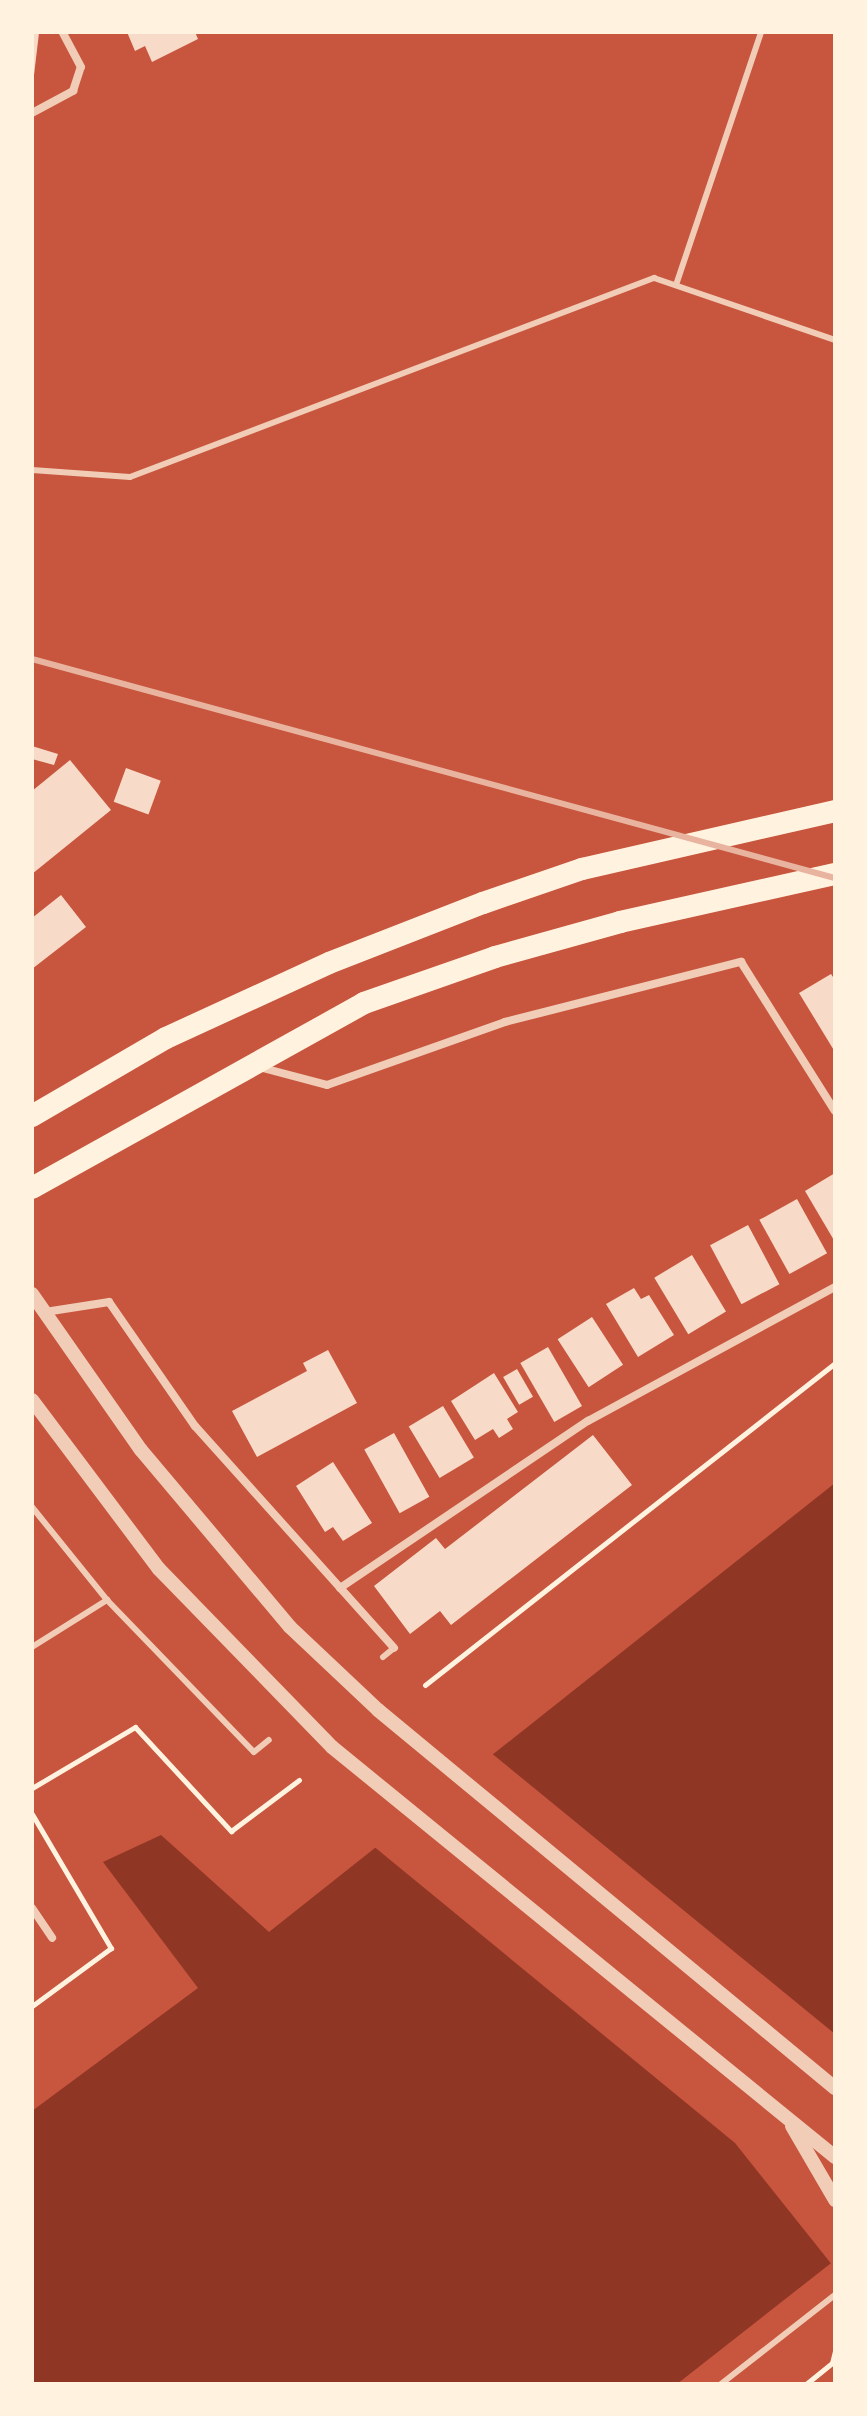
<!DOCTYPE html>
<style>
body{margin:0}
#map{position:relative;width:867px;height:2416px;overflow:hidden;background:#c8553d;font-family:"DejaVu Sans",sans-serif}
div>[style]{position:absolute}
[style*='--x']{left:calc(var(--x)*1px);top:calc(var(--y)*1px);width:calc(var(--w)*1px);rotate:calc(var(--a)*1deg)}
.water>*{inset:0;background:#8f3625}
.pier>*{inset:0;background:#c8553d}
.building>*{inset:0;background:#f7dbc8;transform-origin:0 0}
.path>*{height:5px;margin:-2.5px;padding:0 2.5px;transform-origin:2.5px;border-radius:2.5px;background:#fff3e0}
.service>*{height:6px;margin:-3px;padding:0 3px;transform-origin:3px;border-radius:3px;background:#f1ccb7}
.minor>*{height:8px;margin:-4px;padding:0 4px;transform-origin:4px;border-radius:4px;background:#f1ccb7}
.tertiary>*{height:14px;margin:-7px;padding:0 7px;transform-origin:7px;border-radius:7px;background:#f1ccb7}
.trunk>*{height:22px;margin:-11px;padding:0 11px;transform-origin:11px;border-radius:11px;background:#fff3e0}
.rail>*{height:6px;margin:-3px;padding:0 3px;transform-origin:3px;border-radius:3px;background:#e9b49f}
span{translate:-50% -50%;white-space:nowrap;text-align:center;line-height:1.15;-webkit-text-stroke:6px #fff3e0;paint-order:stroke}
.frame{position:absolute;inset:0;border:34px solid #fff3e0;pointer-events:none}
</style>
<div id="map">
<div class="water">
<i style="clip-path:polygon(835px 1483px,835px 2260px,677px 2384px,32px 2384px,32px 2111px,198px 1988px,103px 1862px,161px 1835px,269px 1932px)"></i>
</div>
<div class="pier">
<i style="clip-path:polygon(490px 1752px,835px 2034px,833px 2266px,735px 2143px,372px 1845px)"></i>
</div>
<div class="building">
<i style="clip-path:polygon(32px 32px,39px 33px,34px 75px,32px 75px)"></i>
<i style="clip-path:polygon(127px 32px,195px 32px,198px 39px,152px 62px,145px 46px,135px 51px)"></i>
<i style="clip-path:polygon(32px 746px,58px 754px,54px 765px,32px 759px)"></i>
<i style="clip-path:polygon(70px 760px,111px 810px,32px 874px,32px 791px)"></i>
<i style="left:126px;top:768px;width:37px;height:36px;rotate:20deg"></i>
<i style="clip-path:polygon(61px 895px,86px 927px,32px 969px,32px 918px)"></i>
<i style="clip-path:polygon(831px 974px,835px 980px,835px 1052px,799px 993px)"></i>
<i style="clip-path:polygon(835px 1173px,835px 1242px,805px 1191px)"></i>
<i style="left:797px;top:1199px;width:62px;height:43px;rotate:61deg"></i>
<i style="left:748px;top:1225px;width:67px;height:43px;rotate:62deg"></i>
<i style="left:692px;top:1255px;width:66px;height:44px;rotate:59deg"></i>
<i style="clip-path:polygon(634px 1288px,641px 1299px,649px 1295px,674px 1335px,638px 1357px,606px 1304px)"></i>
<i style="left:592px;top:1317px;width:57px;height:41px;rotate:57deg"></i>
<i style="left:548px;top:1347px;width:68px;height:32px;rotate:60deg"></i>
<i style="clip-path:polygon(328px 1350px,357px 1403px,257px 1457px,232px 1411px,307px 1371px,303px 1363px)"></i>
<i style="left:517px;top:1369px;width:32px;height:16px;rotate:60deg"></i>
<i style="clip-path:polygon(494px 1373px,518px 1412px,507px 1419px,513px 1429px,499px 1438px,493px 1429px,475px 1440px,451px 1401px)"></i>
<i style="left:443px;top:1406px;width:60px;height:40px;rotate:59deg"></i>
<i style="left:394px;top:1433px;width:73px;height:34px;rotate:61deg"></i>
<i style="clip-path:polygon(593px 1435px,632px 1485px,451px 1625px,440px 1611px,410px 1634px,374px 1586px,436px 1538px,445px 1549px)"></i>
<i style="clip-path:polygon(333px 1462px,372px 1523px,343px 1541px,333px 1527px,325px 1532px,296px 1486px)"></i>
</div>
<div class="path">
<i style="--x:425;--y:1685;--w:521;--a:-38.14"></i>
<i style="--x:32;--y:1788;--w:120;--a:-30.6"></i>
<i style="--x:135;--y:1727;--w:142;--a:47.3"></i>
<i style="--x:231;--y:1831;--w:85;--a:-36.9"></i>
<i style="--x:32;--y:1814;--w:156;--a:59.5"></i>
<i style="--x:111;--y:1948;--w:98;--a:143.7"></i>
<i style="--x:806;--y:2384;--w:33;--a:-39"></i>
<i style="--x:832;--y:2363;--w:12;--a:-76"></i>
</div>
<div class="service">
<i style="--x:676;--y:285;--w:267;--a:-71.4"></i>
<i style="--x:32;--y:470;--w:98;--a:4.1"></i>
<i style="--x:130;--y:477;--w:561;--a:-20.8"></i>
<i style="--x:654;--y:278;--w:191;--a:18.9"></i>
<i style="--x:32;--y:1507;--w:119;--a:51.1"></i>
<i style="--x:107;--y:1600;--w:211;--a:46"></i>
<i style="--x:254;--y:1752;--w:19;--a:-39"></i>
<i style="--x:32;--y:1647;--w:89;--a:-32.1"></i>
<i style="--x:383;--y:1657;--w:14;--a:-39"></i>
<i style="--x:721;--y:2384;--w:145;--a:-38"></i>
</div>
<div class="minor">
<i style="--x:32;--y:113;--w:47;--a:-28.2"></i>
<i style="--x:73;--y:91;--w:25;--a:-72"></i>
<i style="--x:81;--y:67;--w:40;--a:-118"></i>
<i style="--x:259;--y:1067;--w:70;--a:14.8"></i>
<i style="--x:327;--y:1085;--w:189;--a:-19.5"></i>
<i style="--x:505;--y:1022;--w:244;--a:-14.3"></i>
<i style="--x:741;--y:962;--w:176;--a:57.8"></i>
<i style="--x:45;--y:1312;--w:65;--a:-8.9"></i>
<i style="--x:109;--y:1302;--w:151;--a:55.3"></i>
<i style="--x:195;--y:1426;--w:298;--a:48.1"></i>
<i style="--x:340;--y:1588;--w:299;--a:-34"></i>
<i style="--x:588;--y:1421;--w:281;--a:-28.5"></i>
<i style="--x:32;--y:1908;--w:36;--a:56"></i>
</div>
<div class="tertiary">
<i style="--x:32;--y:1294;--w:190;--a:55.1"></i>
<i style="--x:141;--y:1450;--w:231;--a:49.9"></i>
<i style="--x:290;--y:1627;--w:121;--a:43.3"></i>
<i style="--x:378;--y:1710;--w:593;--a:39.6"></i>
<i style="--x:32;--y:1400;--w:211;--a:53.1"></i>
<i style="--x:159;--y:1569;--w:248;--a:45.8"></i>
<i style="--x:332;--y:1747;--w:649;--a:39.18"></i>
<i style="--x:792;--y:2126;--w:86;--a:59.8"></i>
</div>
<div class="trunk">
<i style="--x:32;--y:1116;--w:155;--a:-30.2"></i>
<i style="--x:166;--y:1038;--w:179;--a:-24.7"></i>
<i style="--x:329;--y:963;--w:165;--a:-21.3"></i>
<i style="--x:483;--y:903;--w:105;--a:-19"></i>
<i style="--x:582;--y:869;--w:260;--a:-12.9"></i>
<i style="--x:32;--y:1188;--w:380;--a:-29.1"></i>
<i style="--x:364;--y:1003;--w:139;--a:-19.3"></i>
<i style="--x:495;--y:957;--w:130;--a:-15.6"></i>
<i style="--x:620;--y:922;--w:220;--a:-12.6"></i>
</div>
<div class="rail">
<i style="--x:32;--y:659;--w:832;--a:15.26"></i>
</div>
<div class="frame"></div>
</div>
